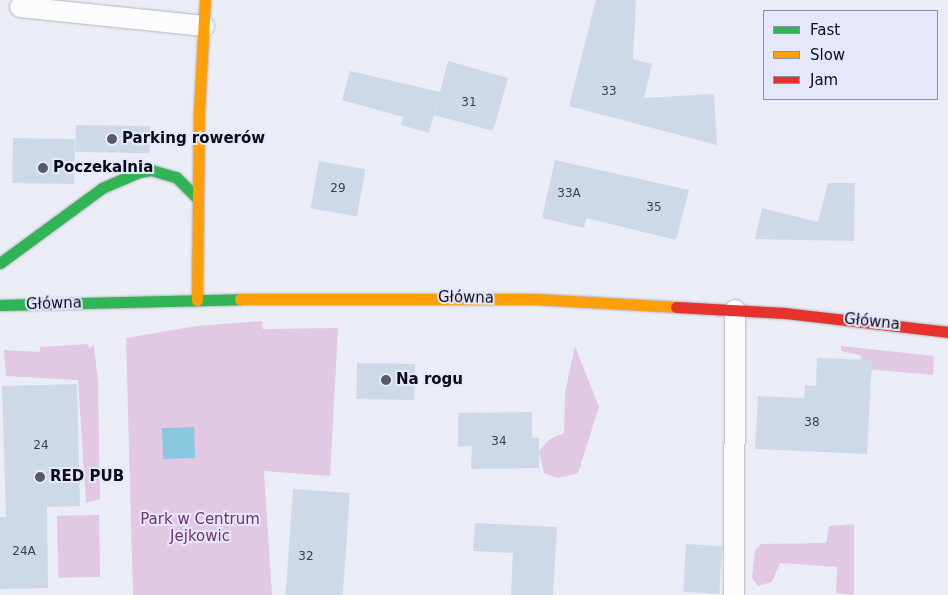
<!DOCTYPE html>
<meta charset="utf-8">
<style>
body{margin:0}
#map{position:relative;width:948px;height:595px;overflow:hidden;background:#eaecf6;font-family:"DejaVu Sans",sans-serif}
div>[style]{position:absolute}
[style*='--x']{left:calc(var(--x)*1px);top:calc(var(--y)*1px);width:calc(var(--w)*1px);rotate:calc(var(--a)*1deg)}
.green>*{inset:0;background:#e1c9e3;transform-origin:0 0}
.water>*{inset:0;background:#8cc7e0;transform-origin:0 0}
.building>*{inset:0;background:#ced9e8;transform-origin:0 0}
.roads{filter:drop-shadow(0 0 1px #b4b5bf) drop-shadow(0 0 1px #b4b5bf)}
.lane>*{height:20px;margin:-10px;padding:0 10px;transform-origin:10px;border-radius:10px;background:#fcfcfe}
.fast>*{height:11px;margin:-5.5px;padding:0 5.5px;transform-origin:5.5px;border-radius:5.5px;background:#30b455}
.slow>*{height:11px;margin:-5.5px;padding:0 5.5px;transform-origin:5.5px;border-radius:5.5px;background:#ff9f0a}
.jam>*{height:11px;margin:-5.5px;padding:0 5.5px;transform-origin:5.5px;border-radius:5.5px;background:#e5322d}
.dots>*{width:14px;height:14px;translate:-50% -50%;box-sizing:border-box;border:2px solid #e5e8fb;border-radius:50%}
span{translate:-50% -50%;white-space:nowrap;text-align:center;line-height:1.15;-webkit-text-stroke:4px #e5e8fb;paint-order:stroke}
.number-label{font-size:12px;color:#3c3f4a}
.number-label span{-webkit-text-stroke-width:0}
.poi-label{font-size:15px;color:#0b0c16;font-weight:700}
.left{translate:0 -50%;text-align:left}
.street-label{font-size:15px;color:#0b0c16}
.park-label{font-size:15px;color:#73316d}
.legend{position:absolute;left:763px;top:10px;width:175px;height:90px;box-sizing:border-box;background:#e5e8fb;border:1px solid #8e909f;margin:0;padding:6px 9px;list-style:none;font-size:15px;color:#0b0c16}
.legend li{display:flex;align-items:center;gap:10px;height:25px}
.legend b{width:25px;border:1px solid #8e909f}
</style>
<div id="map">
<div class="green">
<i style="clip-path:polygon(262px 321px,263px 329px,338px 328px,330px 476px,264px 471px,272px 595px,133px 595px,126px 338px,196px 326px)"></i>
<i style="clip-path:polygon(88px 344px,89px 348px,94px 346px,98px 382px,100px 499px,86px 503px,78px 380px,6px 376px,4px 350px,40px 352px,40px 347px)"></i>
<i style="clip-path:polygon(575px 346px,599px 407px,578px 473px,558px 478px,544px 473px,539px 451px,550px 439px,564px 433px,565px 393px)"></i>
<i style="clip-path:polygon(841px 346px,934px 356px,933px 375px,867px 369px,860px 355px,841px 351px)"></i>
<i style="left:99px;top:515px;width:62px;height:42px;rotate:89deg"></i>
<i style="clip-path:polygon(854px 524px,854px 595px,836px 593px,837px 567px,780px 563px,772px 582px,758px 586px,752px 578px,755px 550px,761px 544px,826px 543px,829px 526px)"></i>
</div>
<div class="water">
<i style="left:194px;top:427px;width:31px;height:32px;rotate:88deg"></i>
</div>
<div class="building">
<i style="clip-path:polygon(596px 0,636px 0,633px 59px,652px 64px,644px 98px,714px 94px,717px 145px,569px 106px)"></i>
<i style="clip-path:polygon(448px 61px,508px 78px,493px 131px,434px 115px,439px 95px,429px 133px,401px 125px,403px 117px,342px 100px,350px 71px,440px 92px)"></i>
<i style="left:76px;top:125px;width:74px;height:27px;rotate:1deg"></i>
<i style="left:13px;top:138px;width:62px;height:45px;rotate:1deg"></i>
<i style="clip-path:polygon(555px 160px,689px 190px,676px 240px,586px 218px,584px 228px,542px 218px)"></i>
<i style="left:319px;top:161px;width:47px;height:48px;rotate:10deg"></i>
<i style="clip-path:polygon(828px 183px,855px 183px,854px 241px,755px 239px,762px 208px,818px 222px)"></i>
<i style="clip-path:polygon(817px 358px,872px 360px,867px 454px,755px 449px,758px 396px,804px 398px,805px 385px,816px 386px)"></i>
<i style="left:357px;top:363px;width:58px;height:36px;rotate:1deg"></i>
<i style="clip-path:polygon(77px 384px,80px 506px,47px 507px,48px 588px,0 589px,0 517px,6px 517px,2px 386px)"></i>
<i style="clip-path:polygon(532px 412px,532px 438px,539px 438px,539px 468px,471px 469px,472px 446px,458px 447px,458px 413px)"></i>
<i style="left:293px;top:489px;width:57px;height:106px;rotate:4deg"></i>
<i style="clip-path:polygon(475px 523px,557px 527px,553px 595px,511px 595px,513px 553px,473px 551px)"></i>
<i style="left:686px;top:544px;width:36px;height:48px;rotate:3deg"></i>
</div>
<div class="roads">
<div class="lane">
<i style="--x:20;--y:7;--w:185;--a:5.9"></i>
<i style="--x:734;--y:595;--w:285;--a:-89.8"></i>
</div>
<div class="fast">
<i style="--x:0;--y:263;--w:127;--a:-36.3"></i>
<i style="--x:102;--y:188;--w:40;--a:-23.4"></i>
<i style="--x:139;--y:172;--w:12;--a:-9"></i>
<i style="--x:151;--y:170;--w:26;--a:16"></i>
<i style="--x:176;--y:177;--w:31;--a:45"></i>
<i style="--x:0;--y:305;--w:240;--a:-1.4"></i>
</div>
<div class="slow">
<i style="--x:240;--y:299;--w:295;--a:0"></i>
<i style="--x:535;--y:299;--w:141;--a:3.2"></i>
<i style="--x:197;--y:300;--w:189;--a:-89.4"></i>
<i style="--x:199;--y:111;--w:111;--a:-86.9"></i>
</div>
<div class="jam">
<i style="--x:676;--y:307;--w:109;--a:3.2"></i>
<i style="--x:785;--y:313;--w:164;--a:6.6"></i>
</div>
</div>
<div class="dots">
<i style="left:112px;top:139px;background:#595a64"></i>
<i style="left:43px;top:168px;background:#595a64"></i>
<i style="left:386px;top:380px;background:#595a64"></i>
<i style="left:40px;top:477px;background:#595a64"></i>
</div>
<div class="number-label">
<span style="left:609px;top:92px">33</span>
<span style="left:469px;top:103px">31</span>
<span style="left:338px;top:189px">29</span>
<span style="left:569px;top:194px">33A</span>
<span style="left:654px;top:208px">35</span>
<span style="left:812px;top:423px">38</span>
<span style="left:499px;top:442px">34</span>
<span style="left:41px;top:446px">24</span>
<span style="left:24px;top:552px">24A</span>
<span style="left:306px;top:557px">32</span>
</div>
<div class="poi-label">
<span class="left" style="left:122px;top:139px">Parking rowerów</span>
<span class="left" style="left:53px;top:168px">Poczekalnia</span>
<span class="left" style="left:396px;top:380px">Na rogu</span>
<span class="left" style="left:50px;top:477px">RED PUB</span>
</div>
<div class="street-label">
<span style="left:466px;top:298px;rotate:1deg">Główna</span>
<span style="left:54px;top:304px;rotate:-2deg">Główna</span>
<span style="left:872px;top:322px;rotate:6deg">Główna</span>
</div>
<div class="park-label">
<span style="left:200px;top:528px">Park w Centrum<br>Jejkowic</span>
</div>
<ul class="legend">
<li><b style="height:6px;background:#30b455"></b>Fast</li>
<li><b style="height:6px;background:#ff9f0a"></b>Slow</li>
<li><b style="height:6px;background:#e5322d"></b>Jam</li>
</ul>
</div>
